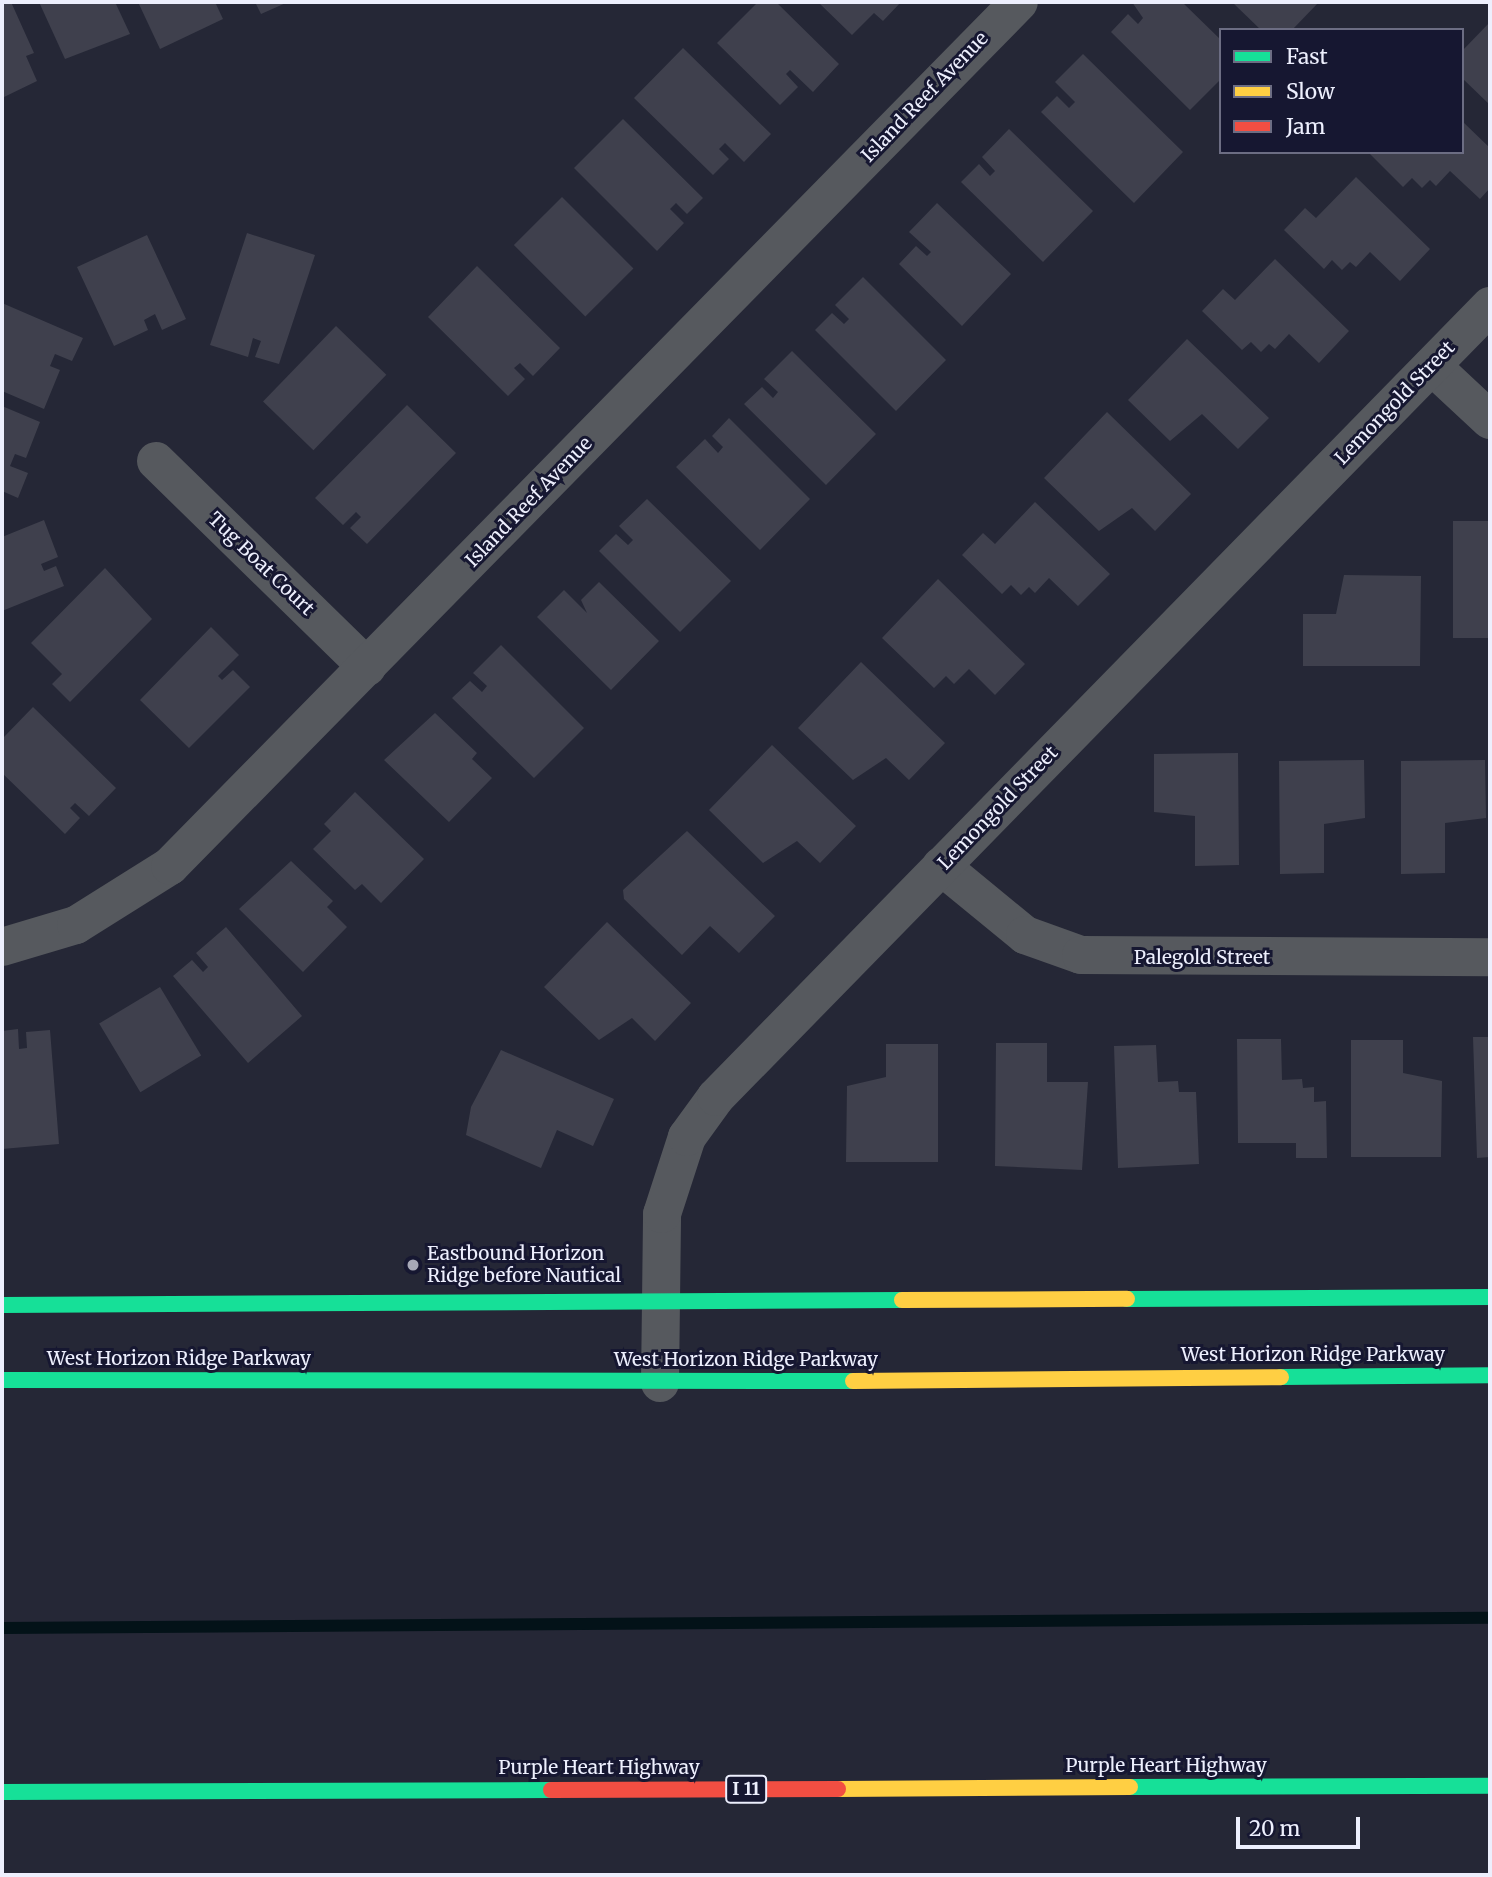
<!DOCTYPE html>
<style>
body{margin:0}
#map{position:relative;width:1492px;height:1877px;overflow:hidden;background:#252736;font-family:Merriweather,serif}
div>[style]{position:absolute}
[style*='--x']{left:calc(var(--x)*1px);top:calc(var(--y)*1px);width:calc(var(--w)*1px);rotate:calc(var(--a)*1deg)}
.stream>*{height:12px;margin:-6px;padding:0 6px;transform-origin:6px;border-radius:6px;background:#031218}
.building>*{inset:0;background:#3f404d;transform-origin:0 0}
.street>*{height:38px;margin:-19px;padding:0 19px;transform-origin:19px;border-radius:19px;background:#56595e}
.fast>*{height:16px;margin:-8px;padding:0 8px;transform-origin:8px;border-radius:8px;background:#16e098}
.slow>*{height:16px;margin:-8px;padding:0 8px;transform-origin:8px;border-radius:8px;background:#ffcf43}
.jam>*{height:16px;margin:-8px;padding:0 8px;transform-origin:8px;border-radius:8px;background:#f24e42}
.dots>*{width:19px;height:19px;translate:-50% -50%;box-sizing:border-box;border:4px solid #161731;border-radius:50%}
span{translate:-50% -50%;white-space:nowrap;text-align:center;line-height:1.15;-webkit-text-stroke:6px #161731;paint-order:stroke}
.shield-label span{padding:2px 5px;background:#161731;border:2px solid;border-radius:5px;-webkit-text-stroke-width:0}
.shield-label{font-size:18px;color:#edeffd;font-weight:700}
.street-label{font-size:19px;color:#edeffd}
.poi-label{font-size:19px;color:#edeffd}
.left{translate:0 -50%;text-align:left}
.frame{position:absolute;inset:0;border:4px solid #edeffd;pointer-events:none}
.legend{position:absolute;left:1219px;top:28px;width:245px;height:126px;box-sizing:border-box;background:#161731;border:2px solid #6c6d83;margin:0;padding:9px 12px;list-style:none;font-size:21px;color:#edeffd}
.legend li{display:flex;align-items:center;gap:14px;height:35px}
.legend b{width:35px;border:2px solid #6c6d83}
.scale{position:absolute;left:1236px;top:1817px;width:124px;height:32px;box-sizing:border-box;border:4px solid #edeffd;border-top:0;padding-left:9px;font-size:21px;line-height:24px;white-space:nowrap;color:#edeffd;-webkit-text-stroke:5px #161731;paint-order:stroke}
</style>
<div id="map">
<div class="stream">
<i style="--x:2;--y:1628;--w:1488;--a:-0.39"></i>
</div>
<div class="building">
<i style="clip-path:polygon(11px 2px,34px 53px,26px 56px,37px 81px,2px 98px,2px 4px)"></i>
<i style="clip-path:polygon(39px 2px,115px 2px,130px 34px,65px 59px)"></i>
<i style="clip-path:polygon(138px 2px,215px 2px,223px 19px,160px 49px)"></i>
<i style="clip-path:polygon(255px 2px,288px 2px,261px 14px)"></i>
<i style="clip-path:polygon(758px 2px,776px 2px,839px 64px,813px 92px,790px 70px,786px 74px,798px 87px,780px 105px,717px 43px)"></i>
<i style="clip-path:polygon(818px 2px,901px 2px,883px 21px,874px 13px,852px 35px)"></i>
<i style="clip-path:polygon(1132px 2px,1182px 2px,1221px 40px,1221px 79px,1190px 110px,1111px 32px,1128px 14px,1138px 24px,1143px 18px)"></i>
<i style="clip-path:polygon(1232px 2px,1319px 2px,1292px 30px,1261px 30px)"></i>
<i style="clip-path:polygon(1490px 22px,1490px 105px,1462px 78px,1462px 51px)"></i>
<i style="clip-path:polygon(683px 48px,771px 134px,744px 162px,725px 143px,719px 149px,729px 159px,713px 175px,634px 98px)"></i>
<i style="clip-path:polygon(1083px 54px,1183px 152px,1134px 203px,1041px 112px,1057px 96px,1069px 108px,1075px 102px,1055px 82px)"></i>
<i style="clip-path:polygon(623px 119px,703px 198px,687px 214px,676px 203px,670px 209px,684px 223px,657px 251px,574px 168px)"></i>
<i style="clip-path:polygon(1462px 121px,1490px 148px,1490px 188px,1480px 199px,1450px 171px,1436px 186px,1430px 180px,1422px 188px,1412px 178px,1403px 187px,1368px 152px,1462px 152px)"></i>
<i style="clip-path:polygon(1009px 129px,1093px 211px,1043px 262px,961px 182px,979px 164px,990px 176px,995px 171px,982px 157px)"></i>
<i style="clip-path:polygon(1356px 177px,1430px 249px,1400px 281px,1370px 252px,1356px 267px,1350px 262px,1342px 270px,1332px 260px,1324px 269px,1284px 230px,1305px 208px,1316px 218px)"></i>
<i style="left:562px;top:197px;width:101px;height:68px;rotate:45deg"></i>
<i style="clip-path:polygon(937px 203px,1011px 274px,962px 326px,899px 264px,916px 246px,927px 256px,931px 252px,909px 232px)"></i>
<i style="clip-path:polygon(247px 233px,315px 255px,279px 364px,255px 357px,261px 341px,253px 338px,248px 357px,210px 345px)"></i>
<i style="clip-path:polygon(147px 235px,186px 319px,162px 330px,155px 314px,144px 320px,148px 330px,114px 346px,77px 267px)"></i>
<i style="clip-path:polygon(1275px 259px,1349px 331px,1319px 363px,1289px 334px,1275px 349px,1269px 344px,1261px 352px,1251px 342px,1242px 350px,1202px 311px,1223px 289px,1235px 300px)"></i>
<i style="clip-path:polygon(477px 266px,560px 348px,533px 376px,520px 363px,514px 368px,525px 379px,508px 396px,428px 317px)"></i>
<i style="clip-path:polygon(863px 277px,946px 360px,896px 411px,815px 330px,832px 313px,844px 324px,849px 319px,835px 305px)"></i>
<i style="clip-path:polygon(2px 303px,83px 338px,72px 361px,55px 354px,50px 366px,60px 370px,44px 409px,2px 391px)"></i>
<i style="left:336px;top:326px;width:70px;height:105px;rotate:44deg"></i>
<i style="clip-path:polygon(1187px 339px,1269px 418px,1238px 449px,1202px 414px,1170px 441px,1128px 400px)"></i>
<i style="clip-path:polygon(792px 351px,876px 434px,826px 485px,744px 404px,762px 387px,773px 398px,778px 392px,764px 379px)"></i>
<i style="clip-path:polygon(407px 405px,456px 453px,367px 544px,350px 528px,361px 517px,356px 512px,343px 525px,315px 498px)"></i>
<i style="clip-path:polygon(2px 406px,40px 422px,26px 458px,15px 454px,10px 466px,28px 473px,18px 498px,2px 491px)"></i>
<i style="clip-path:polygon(1107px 412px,1191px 494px,1155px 531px,1132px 508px,1099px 531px,1044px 478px)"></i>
<i style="clip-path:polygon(729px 418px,810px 499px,760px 550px,676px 467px,705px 439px,718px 453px,723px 447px,712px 436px)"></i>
<i style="clip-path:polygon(647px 499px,731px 581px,680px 632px,599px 551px,616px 534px,628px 545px,633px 540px,619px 526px)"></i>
<i style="clip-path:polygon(1035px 502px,1110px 574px,1078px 606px,1049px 578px,1035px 593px,1029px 587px,1021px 595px,1011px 585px,1002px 594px,962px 555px,983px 533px,995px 544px)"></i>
<i style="clip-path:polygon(44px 520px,58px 557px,41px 564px,44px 571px,56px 566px,64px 586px,2px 611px,2px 537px)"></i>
<i style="left:1453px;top:521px;width:37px;height:117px"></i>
<i style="clip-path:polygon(105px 568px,152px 619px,70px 702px,52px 684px,62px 674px,31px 643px)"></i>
<i style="clip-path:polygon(1344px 575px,1421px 576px,1420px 666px,1303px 666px,1303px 614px,1336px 614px)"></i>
<i style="clip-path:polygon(938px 579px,1025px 664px,995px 695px,969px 669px,954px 684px,946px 676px,934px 688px,882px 638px)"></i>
<i style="clip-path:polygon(599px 582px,659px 641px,611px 690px,537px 617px,564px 590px,587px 613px,581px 600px)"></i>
<i style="clip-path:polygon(211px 627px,239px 655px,218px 676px,222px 680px,233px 670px,250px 687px,189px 748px,140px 700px)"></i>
<i style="clip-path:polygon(501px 645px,584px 728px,534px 778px,452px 698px,470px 681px,482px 692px,487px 686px,473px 673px)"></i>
<i style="clip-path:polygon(861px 662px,945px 743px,909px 780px,886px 758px,853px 780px,798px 728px)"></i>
<i style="clip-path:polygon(33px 707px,116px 788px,89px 816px,75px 803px,70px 808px,80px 818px,65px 834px,2px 773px,2px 739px)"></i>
<i style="clip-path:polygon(435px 713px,477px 753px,472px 759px,492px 778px,449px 822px,384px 760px)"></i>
<i style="clip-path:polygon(772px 745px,856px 826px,820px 863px,797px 841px,763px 863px,709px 810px)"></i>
<i style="clip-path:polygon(1238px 753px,1239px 865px,1195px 866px,1195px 816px,1154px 812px,1154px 754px)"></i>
<i style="clip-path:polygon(1364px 760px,1365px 818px,1324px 824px,1324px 873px,1280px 874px,1279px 761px)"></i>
<i style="clip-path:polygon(1485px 760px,1486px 818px,1445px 823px,1445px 873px,1401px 874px,1401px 761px)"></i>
<i style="clip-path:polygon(355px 792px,424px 859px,381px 903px,362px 884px,355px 890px,313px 849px,331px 831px,324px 824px)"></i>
<i style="clip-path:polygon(687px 831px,775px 916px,739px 953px,710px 926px,682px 955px,624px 899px,623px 890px)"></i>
<i style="clip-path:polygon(291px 861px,333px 901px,327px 907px,347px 927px,303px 972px,239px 909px)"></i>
<i style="clip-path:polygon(607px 922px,691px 1003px,655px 1041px,632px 1018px,599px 1040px,544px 987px)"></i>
<i style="clip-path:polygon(226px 927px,302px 1016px,248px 1063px,173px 976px,192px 960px,203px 972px,208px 967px,196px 953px)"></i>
<i style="left:160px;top:987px;width:80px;height:71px;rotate:59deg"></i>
<i style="clip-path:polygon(18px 1029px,19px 1049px,27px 1048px,26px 1032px,50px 1030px,59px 1144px,2px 1149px,2px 1031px)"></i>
<i style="clip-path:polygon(1473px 1037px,1490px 1037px,1490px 1157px,1477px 1158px)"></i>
<i style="clip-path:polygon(1237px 1039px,1281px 1039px,1282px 1080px,1302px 1079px,1303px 1088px,1314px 1087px,1314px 1102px,1326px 1101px,1327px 1158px,1296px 1158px,1296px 1143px,1238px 1143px)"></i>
<i style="clip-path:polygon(1351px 1040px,1403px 1040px,1403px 1073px,1442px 1081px,1441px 1157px,1351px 1157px)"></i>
<i style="clip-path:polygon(996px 1043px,1047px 1043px,1047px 1082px,1088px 1082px,1082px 1170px,995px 1166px)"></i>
<i style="clip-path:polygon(886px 1044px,938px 1044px,938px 1162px,846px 1162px,847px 1086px,886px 1077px)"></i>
<i style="clip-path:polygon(1156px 1045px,1158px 1082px,1178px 1081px,1179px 1092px,1196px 1092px,1199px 1164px,1118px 1168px,1114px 1046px)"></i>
<i style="clip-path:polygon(501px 1050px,614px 1099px,593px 1146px,557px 1130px,541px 1168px,466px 1135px,471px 1107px)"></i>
</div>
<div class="street">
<i style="--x:1432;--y:366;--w:79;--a:43"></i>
<i style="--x:156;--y:461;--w:295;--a:44.3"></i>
<i style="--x:941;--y:866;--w:109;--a:39.4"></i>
<i style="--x:1025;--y:935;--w:59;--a:19.7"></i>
<i style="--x:1081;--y:955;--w:409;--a:0.3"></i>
<i style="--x:2;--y:947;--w:77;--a:-16.6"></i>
<i style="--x:76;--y:925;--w:111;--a:-32.1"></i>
<i style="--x:170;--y:866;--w:1211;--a:-45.5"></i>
<i style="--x:660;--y:1383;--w:169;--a:-89.3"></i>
<i style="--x:662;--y:1214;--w:81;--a:-72"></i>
<i style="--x:687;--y:1137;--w:49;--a:-54.1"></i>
<i style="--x:716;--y:1097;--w:1107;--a:-45.62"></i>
</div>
<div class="fast">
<i style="--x:1127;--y:1299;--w:363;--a:-0.3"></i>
<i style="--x:2;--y:1305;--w:900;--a:-0.32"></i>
<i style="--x:1281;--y:1377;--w:209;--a:-0.5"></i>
<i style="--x:2;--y:1380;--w:851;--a:0.07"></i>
<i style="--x:1130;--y:1787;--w:360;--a:-0.2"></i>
<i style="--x:2;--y:1792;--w:549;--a:-0.21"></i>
</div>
<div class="slow">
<i style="--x:902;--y:1300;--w:225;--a:-0.3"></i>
<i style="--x:853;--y:1381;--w:428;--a:-0.5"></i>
<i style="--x:838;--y:1789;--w:292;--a:-0.4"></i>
</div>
<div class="jam">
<i style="--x:551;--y:1790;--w:287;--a:-0.2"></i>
</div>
<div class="dots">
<i style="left:413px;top:1265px;background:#a7a9b7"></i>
</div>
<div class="shield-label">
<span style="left:746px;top:1789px">I 11</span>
</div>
<div class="street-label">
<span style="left:925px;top:97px;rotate:-46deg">Island Reef Avenue</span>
<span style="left:1395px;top:403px;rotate:-46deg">Lemongold Street</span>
<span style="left:529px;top:502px;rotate:-46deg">Island Reef Avenue</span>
<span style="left:261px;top:564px;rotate:44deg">Tug Boat Court</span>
<span style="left:998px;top:808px;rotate:-46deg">Lemongold Street</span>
<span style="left:1202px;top:958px">Palegold Street</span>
<span style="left:1313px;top:1355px">West Horizon Ridge Parkway</span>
<span style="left:179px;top:1359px">West Horizon Ridge Parkway</span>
<span style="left:746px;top:1360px">West Horizon Ridge Parkway</span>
<span style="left:1166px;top:1766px">Purple Heart Highway</span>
<span style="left:599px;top:1768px">Purple Heart Highway</span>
</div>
<div class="poi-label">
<span class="left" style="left:427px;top:1265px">Eastbound Horizon<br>Ridge before Nautical</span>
</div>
<div class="frame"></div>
<ul class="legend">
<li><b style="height:9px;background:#16e098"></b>Fast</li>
<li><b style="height:9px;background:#ffcf43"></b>Slow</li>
<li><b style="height:9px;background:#f24e42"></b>Jam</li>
</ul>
<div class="scale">20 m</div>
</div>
